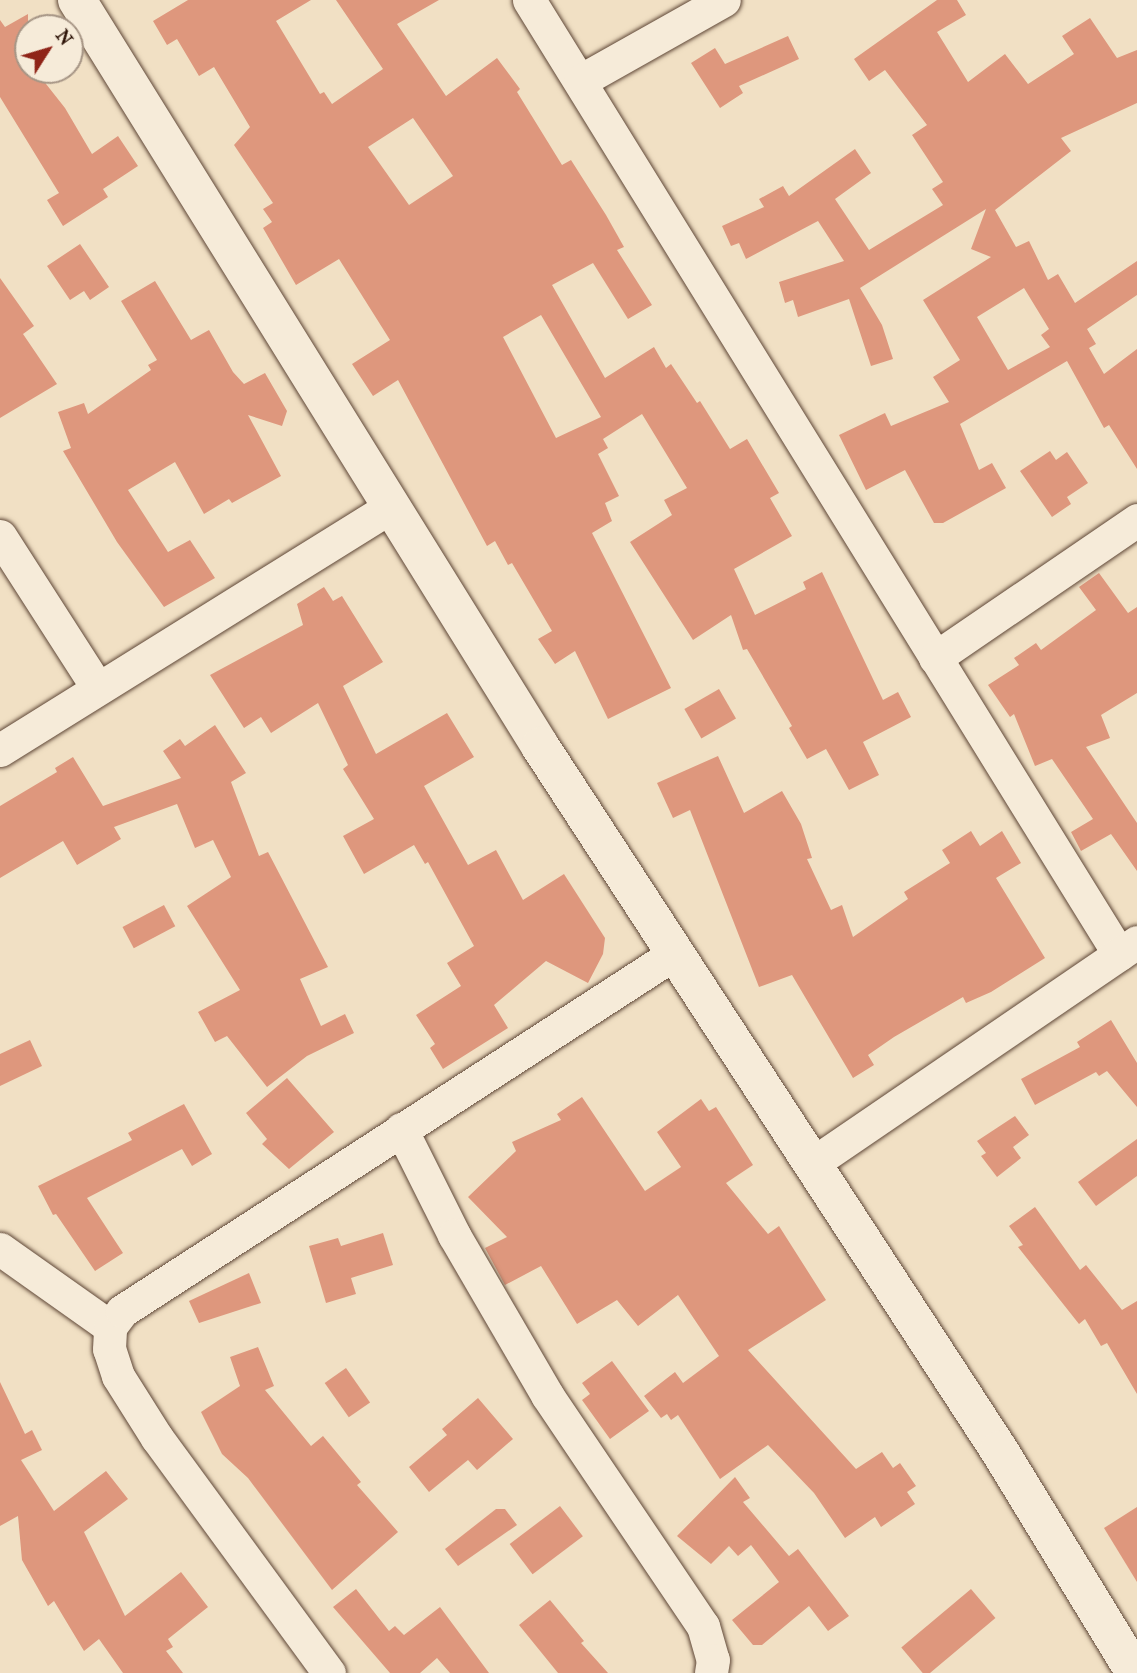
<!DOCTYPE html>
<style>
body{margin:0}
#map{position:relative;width:1137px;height:1673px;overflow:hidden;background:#f1e0c4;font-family:"IM FELL French Canon",serif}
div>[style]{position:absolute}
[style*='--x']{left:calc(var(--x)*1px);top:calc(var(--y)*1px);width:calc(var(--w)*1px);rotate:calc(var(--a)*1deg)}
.building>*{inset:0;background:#de977d;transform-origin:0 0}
.roads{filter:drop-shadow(0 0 2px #5f4737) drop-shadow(0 0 2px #5f4737)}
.street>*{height:33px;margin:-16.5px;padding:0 16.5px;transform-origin:16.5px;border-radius:16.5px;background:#f6ebd9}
.secondary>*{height:38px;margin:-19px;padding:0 19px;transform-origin:19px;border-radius:19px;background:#f6ebd9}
span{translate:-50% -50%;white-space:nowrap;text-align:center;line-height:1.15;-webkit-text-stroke:5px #f6ebd9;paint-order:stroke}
.north{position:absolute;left:14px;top:14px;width:70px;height:70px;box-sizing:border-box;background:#f6ebd9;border:2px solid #a69585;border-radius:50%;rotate:53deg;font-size:19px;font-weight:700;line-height:28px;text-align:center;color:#2e1408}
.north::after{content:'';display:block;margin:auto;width:24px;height:32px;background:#8f2418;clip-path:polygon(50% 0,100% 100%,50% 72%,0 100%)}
</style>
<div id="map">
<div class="building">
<i style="clip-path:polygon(evenodd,188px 0,311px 0,276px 21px,320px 94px,324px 92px,332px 104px,383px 69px,336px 0,439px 0,397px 24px,446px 96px,497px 58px,520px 89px,517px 92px,562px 165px,571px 160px,606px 215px,624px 247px,617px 250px,652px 305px,628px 319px,593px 263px,552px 285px,605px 378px,654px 347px,666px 368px,671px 364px,697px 403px,700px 401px,730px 449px,747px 439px,779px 493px,770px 498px,792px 536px,734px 569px,755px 615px,806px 589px,803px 582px,822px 572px,883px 700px,898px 692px,911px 717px,863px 742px,879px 775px,849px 790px,826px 749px,807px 759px,789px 728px,792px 726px,747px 649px,743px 650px,731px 615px,693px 640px,630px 542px,672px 515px,664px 500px,687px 488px,642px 414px,603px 439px,608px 448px,598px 454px,619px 496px,605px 503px,612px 521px,592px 533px,671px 688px,608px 719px,575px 651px,555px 664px,538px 639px,552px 631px,512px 563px,508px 565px,495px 541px,487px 546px,398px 380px,373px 396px,352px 364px,390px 340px,339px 259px,296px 285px,263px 228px,272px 222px,263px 209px,273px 203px,234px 145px,250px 127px,214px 67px,199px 76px,177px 39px,167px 45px,153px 21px,188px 0,413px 118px,453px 176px,409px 205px,368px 147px,413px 118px,188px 0,541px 315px,601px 417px,556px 438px,503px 337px,541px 315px)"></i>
<i style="clip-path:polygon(evenodd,937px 0,957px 0,966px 15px,937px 32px,968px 82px,1005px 54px,1028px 84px,1074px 54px,1062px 36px,1090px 18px,1117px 58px,1137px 50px,1137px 103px,1061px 138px,1071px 151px,995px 210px,1016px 247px,1029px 241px,1048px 280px,1058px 274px,1075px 303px,1137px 261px,1137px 295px,1087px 329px,1096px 344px,1089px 348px,1104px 374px,1137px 349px,1137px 469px,1109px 425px,1104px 428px,1067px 361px,960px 424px,979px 470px,992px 463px,1006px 488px,943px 523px,934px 523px,905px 470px,866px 490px,839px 435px,885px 413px,891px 426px,949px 402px,933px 377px,960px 360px,923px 300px,991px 257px,971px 249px,986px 209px,860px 288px,882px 325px,893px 359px,871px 366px,849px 299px,798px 317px,793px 300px,785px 303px,779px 282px,844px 261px,818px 221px,746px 259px,739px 243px,731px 246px,722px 226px,764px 207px,759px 199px,783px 186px,789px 196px,855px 149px,871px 173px,835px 199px,869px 250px,943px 205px,932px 189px,943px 182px,912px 135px,927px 125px,885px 70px,869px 81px,854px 59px,937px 0,1024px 288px,1049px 329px,1041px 335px,1050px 347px,1008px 370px,977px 317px,1024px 288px)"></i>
<i style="clip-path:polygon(28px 14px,28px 39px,18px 45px,28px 60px,28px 70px,35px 70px,65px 108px,92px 154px,118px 136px,138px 166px,103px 189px,108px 197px,63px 226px,47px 200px,59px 193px,0 97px,0 20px,5px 27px)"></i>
<i style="clip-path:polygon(788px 36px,799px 59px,739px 86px,743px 93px,720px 108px,691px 63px,715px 48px,725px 64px)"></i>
<i style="clip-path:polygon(80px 244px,109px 287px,90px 300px,84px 291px,70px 300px,47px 266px)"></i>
<i style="clip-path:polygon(0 278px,34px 326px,23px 334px,57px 384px,0 418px)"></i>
<i style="clip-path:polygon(155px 281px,191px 340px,209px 330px,233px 372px,244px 384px,265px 373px,287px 411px,282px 426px,248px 415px,281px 476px,232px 503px,229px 499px,204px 514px,175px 462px,128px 490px,168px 552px,190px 540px,215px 578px,164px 607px,117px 542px,63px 451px,71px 448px,58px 412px,84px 403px,88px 414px,151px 370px,148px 365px,157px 360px,121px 301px)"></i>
<i style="clip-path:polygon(1050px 451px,1056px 460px,1067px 452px,1088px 483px,1067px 497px,1071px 504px,1052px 517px,1020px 471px)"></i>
<i style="clip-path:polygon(1099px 573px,1128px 613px,1137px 607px,1137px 693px,1101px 715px,1110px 738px,1086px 747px,1137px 823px,1137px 871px,1111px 834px,1081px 851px,1071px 832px,1093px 819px,1052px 759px,1035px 766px,1014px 714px,1010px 717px,988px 685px,1019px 665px,1014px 658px,1036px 643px,1041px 650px,1096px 610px,1079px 587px)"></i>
<i style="clip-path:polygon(324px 587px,333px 601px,342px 596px,383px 662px,343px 686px,376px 754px,447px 713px,474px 757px,424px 786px,468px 865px,496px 850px,523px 900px,564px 874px,605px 938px,603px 954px,588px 983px,546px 961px,494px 1005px,508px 1028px,443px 1069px,430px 1048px,435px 1044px,416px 1015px,461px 986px,447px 963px,474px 946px,428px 862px,425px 864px,414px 845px,364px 874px,343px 836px,374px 819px,343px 769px,348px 765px,318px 703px,271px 733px,261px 717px,244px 728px,210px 675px,303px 625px,297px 604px)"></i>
<i style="left:719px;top:689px;width:34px;height:40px;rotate:60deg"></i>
<i style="clip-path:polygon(215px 725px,246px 773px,231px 782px,259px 856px,268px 852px,328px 967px,300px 979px,321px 1026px,345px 1014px,354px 1033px,307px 1056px,267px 1087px,227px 1036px,215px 1042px,198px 1012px,240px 990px,187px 906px,231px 877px,213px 840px,195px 848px,177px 804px,114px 827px,121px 839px,77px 865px,63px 841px,0 878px,0 806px,57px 772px,55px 768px,73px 757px,103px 806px,181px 778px,163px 751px,180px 739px,185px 746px)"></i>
<i style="clip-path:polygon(718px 756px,744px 813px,782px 791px,801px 824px,812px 858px,807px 859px,831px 910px,842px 905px,853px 937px,908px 899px,904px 892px,950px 863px,942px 850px,971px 831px,980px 846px,1002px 831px,1021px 863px,996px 878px,1045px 958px,991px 992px,966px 1003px,963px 997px,894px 1037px,868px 1055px,874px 1065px,853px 1078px,792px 975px,759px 987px,690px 810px,673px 818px,657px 783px)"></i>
<i style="left:164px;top:905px;width:24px;height:47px;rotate:62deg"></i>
<i style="clip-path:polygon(1111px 1020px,1137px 1063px,1137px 1107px,1107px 1071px,1099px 1076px,1096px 1072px,1035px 1105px,1021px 1079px,1080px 1047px,1077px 1042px)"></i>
<i style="clip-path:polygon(30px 1040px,42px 1066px,0 1086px,0 1054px)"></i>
<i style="clip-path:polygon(287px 1078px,334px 1132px,289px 1169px,262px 1144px,267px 1139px,246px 1113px)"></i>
<i style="clip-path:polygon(582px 1097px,645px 1191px,681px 1167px,657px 1132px,701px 1099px,709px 1111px,716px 1107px,753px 1165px,726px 1183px,768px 1234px,779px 1226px,826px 1300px,748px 1350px,856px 1469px,882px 1452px,893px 1468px,900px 1463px,916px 1486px,907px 1492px,915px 1504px,881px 1527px,875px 1517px,845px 1538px,814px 1493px,768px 1445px,720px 1479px,678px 1415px,671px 1420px,667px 1414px,661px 1418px,644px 1396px,675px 1372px,683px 1383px,719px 1356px,678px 1295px,638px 1326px,617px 1300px,577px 1324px,541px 1266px,505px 1285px,485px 1248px,507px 1237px,468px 1197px,516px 1151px,512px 1142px,561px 1120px,557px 1114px)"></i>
<i style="clip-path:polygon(184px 1104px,212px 1154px,192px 1166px,182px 1149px,87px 1198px,123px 1253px,95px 1271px,56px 1214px,53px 1215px,38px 1186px,132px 1140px,128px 1133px)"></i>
<i style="clip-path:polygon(1015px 1116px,1029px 1135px,1013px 1147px,1021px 1158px,997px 1177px,981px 1156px,986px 1153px,977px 1141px)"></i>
<i style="clip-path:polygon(1137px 1139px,1137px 1176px,1096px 1206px,1078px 1182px)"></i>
<i style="clip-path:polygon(1035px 1207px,1080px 1270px,1086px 1265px,1122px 1310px,1137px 1301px,1137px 1394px,1107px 1343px,1101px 1346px,1085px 1319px,1079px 1324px,1018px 1247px,1023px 1245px,1009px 1226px)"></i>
<i style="clip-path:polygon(383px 1233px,393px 1265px,351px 1278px,356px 1294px,326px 1303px,309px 1246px,338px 1238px,341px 1246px)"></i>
<i style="clip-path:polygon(249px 1273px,261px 1303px,199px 1323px,189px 1301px)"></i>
<i style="clip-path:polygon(258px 1347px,274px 1386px,265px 1390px,311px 1446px,323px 1436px,361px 1482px,357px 1485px,398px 1532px,332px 1590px,248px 1478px,222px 1454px,201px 1412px,240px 1386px,230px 1357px)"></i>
<i style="clip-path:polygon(612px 1361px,649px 1411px,610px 1439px,582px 1400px,590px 1394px,582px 1383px)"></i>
<i style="left:346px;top:1368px;width:42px;height:26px;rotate:55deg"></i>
<i style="clip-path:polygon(0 1382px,25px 1434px,32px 1430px,42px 1450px,21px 1460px,54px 1511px,106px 1471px,128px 1499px,84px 1532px,125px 1616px,181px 1572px,208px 1607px,168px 1639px,173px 1647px,166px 1651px,183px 1673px,123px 1673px,99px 1639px,84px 1651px,54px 1601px,48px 1606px,22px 1560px,18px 1516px,0 1526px)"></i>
<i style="clip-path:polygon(478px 1398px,513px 1439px,477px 1470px,468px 1460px,429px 1492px,409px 1467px,447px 1435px,442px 1429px)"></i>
<i style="clip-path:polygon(735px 1477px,750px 1498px,743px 1502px,789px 1556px,798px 1549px,849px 1616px,828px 1631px,809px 1606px,762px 1645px,753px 1645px,732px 1620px,779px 1582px,751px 1545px,738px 1556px,729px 1546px,711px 1564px,677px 1536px)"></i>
<i style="left:560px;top:1506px;width:38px;height:63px;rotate:53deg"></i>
<i style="clip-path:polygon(1137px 1507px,1137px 1582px,1104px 1528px)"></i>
<i style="clip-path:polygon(496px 1509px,505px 1509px,517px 1525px,458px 1566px,445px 1549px)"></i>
<i style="clip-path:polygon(356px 1589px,389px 1631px,395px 1626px,404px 1635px,440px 1607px,489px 1673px,450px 1673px,437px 1658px,420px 1673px,390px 1673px,333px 1607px)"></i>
<i style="left:971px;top:1589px;width:38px;height:91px;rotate:50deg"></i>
<i style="clip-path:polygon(550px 1600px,584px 1641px,581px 1643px,608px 1673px,558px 1673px,519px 1625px)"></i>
</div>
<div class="roads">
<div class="street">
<i style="--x:529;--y:0;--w:1122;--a:58.27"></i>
<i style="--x:580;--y:81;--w:165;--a:-29.4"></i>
<i style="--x:0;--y:536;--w:179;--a:57.3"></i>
<i style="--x:935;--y:658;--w:245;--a:-34.3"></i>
<i style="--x:0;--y:750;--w:460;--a:-31.9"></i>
<i style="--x:401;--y:1129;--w:119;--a:63.4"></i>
<i style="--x:454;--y:1235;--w:185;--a:59.8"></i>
<i style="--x:547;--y:1395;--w:279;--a:56"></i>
<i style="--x:703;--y:1626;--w:35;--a:74"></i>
<i style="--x:713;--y:1660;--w:13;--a:99"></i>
<i style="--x:813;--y:1163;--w:392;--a:-34.3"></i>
<i style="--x:0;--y:1249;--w:135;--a:35.3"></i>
<i style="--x:329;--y:1673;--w:291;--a:-126.2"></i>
<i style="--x:157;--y:1438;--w:73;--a:-122.2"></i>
<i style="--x:118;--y:1376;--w:28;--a:-108"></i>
<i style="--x:109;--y:1349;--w:22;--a:-87"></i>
<i style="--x:110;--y:1327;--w:20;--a:-53"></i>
<i style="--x:122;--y:1311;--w:661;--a:-32.9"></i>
</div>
<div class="secondary">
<i style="--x:77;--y:0;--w:878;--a:58.17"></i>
<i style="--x:540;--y:746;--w:840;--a:56.9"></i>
<i style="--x:999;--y:1450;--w:261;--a:58.6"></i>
</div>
</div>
<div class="north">N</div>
</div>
